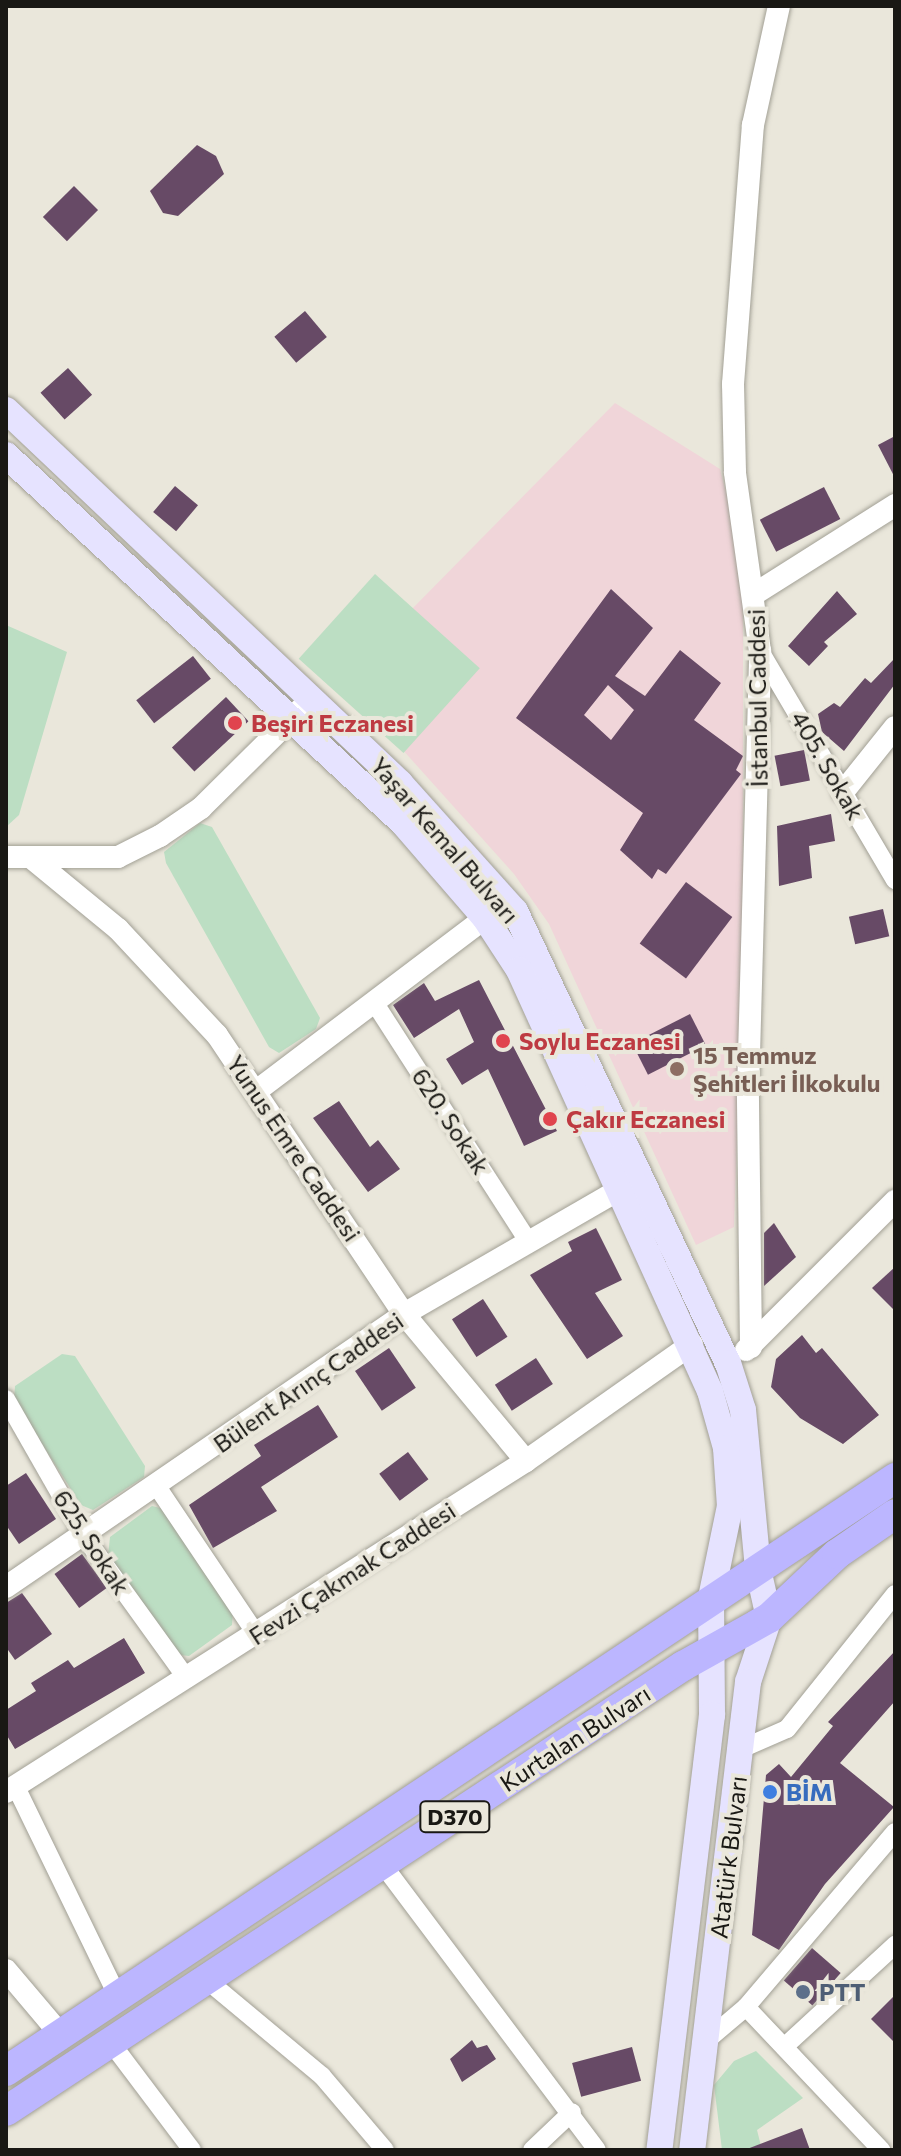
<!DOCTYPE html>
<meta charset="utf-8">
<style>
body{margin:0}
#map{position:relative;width:901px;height:2156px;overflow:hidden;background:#eae7db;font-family:Commissioner,sans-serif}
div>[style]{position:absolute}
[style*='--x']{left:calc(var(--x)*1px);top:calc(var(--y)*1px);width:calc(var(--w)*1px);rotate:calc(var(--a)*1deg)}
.commercial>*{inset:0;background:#f0d5d9}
.green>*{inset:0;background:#bcdec3;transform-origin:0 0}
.building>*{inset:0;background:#674a66;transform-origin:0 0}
.roads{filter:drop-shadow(0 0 2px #a2a095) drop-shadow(0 0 2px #a2a095)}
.minor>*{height:18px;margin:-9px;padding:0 9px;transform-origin:9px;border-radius:9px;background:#fff}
.tertiary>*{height:22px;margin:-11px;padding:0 11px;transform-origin:11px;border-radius:11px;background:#fff}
.secondary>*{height:26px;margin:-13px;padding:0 13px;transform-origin:13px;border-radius:13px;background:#e6e3ff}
.trunk>*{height:30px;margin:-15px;padding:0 15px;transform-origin:15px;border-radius:15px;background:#bcb6ff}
.dots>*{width:22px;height:22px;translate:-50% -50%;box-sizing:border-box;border:4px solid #eae7db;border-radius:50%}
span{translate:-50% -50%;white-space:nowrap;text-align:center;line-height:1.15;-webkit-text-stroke:8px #eae7db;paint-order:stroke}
.shield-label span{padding:2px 6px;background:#eae7db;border:2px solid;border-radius:6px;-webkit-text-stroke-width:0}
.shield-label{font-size:22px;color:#191814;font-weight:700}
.street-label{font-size:24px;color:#191814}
.health-label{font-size:24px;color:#be3a42;font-weight:700}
.left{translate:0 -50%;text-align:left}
.education-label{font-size:24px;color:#785e54;font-weight:700}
.shop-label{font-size:24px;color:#366cbe;font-weight:700}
.service-label{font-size:24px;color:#4e5e75;font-weight:700}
.frame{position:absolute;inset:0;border:8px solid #191814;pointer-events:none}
</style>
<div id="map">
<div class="commercial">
<i style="clip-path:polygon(615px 403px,720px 469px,743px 558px,743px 959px,734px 1227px,696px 1245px,549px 924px,514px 874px,341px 681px)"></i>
</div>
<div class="green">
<i style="left:375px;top:574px;width:141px;height:114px;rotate:42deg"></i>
<i style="clip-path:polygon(6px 625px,67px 652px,19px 815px,6px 827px)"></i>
<i style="clip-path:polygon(200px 823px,212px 827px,320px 1018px,316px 1029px,279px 1053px,269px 1047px,166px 863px,164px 852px)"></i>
<i style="clip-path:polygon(62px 1354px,75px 1356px,145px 1466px,144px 1477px,93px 1510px,81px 1505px,14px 1400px,15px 1386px)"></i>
<i style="clip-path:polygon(152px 1506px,164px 1509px,233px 1610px,232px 1625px,189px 1656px,172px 1654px,108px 1556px,110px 1537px)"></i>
<i style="clip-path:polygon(756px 2051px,803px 2098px,757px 2130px,762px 2150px,722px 2150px,714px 2085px,734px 2061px)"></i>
</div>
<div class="building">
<i style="clip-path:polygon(197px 145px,216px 156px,224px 174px,178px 216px,163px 213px,150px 191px)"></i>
<i style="left:74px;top:186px;width:34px;height:44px;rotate:45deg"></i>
<i style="left:305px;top:311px;width:34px;height:40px;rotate:50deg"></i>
<i style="left:68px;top:368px;width:36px;height:37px;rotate:48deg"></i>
<i style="clip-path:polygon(895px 436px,895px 478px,878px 445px)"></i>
<i style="left:175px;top:486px;width:30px;height:34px;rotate:40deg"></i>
<i style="left:824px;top:487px;width:36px;height:72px;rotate:63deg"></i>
<i style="clip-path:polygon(evenodd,611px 589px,653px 628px,615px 676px,645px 696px,680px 650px,721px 683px,694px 720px,743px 756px,736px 770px,741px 774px,666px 874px,658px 869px,652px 879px,620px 850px,643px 813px,516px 718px,611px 589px,608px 685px,634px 710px,611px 740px,584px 715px,608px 685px)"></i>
<i style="clip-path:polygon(837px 591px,857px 614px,824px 642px,828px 646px,809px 666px,788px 646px)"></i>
<i style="left:193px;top:656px;width:29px;height:72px;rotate:52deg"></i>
<i style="clip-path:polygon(895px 658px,895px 684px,844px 751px,822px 732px,818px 714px,834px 703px,840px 707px,865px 678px,871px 683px)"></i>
<i style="left:226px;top:697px;width:33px;height:74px;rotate:47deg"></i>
<i style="left:804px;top:750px;width:31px;height:30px;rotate:79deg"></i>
<i style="clip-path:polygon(831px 814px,835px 841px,809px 846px,812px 878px,779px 886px,777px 826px)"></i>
<i style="left:686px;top:882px;width:58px;height:77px;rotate:37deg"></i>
<i style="left:883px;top:909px;width:28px;height:35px;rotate:77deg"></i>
<i style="clip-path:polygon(479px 980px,557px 1131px,524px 1146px,488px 1069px,462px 1085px,446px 1059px,474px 1042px,459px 1009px,414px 1038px,393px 1005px,424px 983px,435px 1001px)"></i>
<i style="left:690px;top:1014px;width:35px;height:65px;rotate:63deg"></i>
<i style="clip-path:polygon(339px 1101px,370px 1147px,378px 1140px,400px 1169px,368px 1192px,313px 1118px)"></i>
<i style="clip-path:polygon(774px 1223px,796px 1257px,764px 1286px,764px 1233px)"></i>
<i style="clip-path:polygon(596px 1228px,622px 1280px,595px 1293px,623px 1336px,587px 1359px,530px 1275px,572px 1251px,568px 1242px)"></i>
<i style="clip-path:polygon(895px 1267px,895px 1311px,872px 1288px)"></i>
<i style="left:483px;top:1299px;width:45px;height:37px;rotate:57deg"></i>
<i style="clip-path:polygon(802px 1335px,816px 1353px,822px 1348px,879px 1415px,843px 1444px,800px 1418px,771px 1387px,776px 1359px)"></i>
<i style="left:389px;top:1348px;width:48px;height:41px;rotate:56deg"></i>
<i style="left:536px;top:1358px;width:31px;height:49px;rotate:57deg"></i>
<i style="clip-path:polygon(318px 1405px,338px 1437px,261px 1487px,277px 1511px,213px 1548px,189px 1505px,261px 1456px,254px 1445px)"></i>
<i style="left:408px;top:1452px;width:34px;height:36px;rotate:53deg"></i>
<i style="clip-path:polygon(26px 1473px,56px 1519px,19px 1544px,6px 1525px,6px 1486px)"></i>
<i style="left:82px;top:1554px;width:42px;height:34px;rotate:54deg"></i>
<i style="clip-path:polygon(22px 1593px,52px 1634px,15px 1660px,6px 1647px,6px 1603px)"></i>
<i style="clip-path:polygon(124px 1638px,145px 1673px,15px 1749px,6px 1734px,6px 1710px,36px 1691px,31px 1683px,68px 1660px,74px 1668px)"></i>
<i style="clip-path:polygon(895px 1651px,895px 1701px,840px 1763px,894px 1807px,825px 1884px,779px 1950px,752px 1935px,766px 1775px,779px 1764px,791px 1777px,833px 1726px,828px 1722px)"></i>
<i style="left:812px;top:1948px;width:38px;height:43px;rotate:41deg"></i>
<i style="clip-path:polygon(895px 1995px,895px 2043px,871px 2019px)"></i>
<i style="clip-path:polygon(472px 2040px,477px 2048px,487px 2045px,496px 2059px,462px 2082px,450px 2059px)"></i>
<i style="left:632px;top:2047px;width:35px;height:62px;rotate:75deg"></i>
<i style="clip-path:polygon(802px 2128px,810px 2150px,748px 2150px,747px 2149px)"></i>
</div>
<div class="roads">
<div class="minor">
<i style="--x:760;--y:651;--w:266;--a:59.5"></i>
<i style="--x:374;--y:1002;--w:282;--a:57.2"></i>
<i style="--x:6;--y:1399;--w:158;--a:60.3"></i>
<i style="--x:84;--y:1536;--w:176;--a:54.2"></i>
<i style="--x:158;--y:1488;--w:176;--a:56.1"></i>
<i style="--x:741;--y:1749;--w:50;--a:-23.5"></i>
<i style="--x:787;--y:1729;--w:173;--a:-51.3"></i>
<i style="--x:15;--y:1785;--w:236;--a:64.1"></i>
<i style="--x:383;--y:1865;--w:356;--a:53.1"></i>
<i style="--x:208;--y:1981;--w:148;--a:39.8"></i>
<i style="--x:322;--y:2076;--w:97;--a:49.6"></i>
<i style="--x:746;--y:2007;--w:197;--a:46.6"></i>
<i style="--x:706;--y:2041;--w:52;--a:-40.4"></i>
<i style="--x:746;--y:2007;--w:230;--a:-49.6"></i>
<i style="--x:112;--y:2044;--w:133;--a:53"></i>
<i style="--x:784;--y:2047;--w:151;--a:-42.6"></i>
<i style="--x:532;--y:2150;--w:55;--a:-43.5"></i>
</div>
<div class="tertiary">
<i style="--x:756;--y:593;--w:165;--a:-32.3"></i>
<i style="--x:843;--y:792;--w:83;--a:-51.3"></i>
<i style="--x:6;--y:857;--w:112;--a:0"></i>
<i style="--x:118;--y:857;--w:47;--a:-26.6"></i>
<i style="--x:160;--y:836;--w:50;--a:-34.3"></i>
<i style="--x:201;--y:808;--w:142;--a:-44.7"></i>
<i style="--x:34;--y:860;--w:109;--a:39.4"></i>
<i style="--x:118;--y:929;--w:145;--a:47"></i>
<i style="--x:217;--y:1035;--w:336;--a:56.2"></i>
<i style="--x:404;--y:1314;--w:191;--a:50.3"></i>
<i style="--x:259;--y:1089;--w:283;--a:-37.1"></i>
<i style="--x:751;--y:1347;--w:256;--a:-90.7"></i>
<i style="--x:748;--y:1091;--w:440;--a:-88.4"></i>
<i style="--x:760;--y:651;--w:181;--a:-98"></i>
<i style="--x:735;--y:472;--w:88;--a:-91.3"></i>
<i style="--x:733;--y:384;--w:260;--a:-85.6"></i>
<i style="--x:753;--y:125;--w:122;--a:-77.7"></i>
<i style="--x:746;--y:1350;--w:211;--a:-45"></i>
<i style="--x:6;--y:1587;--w:483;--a:-34.4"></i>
<i style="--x:404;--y:1314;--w:248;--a:-30"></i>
<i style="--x:6;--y:1792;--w:616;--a:-32.48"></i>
<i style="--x:526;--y:1461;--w:203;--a:-35.2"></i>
<i style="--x:6;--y:1970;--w:85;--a:49.8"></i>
</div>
<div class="secondary">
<i style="--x:6;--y:410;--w:543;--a:43.43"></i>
<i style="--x:400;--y:783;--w:172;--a:48.1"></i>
<i style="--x:515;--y:911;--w:500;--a:64.8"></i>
<i style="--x:728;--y:1363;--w:49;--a:72.3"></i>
<i style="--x:743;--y:1410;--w:160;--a:84.6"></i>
<i style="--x:758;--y:1569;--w:50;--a:77.3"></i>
<i style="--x:769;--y:1618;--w:67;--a:108.2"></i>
<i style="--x:748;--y:1682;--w:471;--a:96.8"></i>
<i style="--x:6;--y:455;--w:541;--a:42.83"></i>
<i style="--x:403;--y:823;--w:125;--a:49.2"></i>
<i style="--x:485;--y:918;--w:62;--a:56.8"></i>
<i style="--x:519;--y:970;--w:462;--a:65.6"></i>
<i style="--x:710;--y:1391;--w:59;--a:74.3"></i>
<i style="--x:726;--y:1448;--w:58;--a:86.1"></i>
<i style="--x:730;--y:1506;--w:94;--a:101.7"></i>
<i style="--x:711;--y:1598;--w:117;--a:89.5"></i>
<i style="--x:712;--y:1715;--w:438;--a:96.9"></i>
</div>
<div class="trunk">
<i style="--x:6;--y:2071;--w:1069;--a:-33.7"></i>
<i style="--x:6;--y:2111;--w:810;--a:-33.32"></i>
<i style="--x:683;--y:1666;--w:98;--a:-29.2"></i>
<i style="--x:769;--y:1618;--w:93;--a:-43.3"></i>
<i style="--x:837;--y:1554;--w:70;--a:-34.6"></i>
</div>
</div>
<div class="dots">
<i style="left:235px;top:723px;background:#e0444e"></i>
<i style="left:503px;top:1041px;background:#e0444e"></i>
<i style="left:677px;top:1069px;background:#8d6e63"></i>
<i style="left:550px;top:1119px;background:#e0444e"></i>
<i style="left:770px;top:1792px;background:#3f7fe0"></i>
<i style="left:803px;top:1992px;background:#5c6f8a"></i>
</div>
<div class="shield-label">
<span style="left:455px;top:1817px">D370</span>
</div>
<div class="street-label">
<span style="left:757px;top:698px;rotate:-91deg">İstanbul Caddesi</span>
<span style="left:828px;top:765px;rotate:60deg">405. Sokak</span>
<span style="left:445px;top:840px;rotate:49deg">Yaşar Kemal Bulvarı</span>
<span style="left:451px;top:1121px;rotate:57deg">620. Sokak</span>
<span style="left:294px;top:1148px;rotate:56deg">Yunus Emre Caddesi</span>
<span style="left:308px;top:1382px;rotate:-35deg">Bülent Arınç Caddesi</span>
<span style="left:92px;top:1542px;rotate:57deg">625. Sokak</span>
<span style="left:352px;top:1573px;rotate:-33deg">Fevzi Çakmak Caddesi</span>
<span style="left:575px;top:1738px;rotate:-33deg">Kurtalan Bulvarı</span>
<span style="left:728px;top:1857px;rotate:-83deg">Atatürk Bulvarı</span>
</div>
<div class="health-label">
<span class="left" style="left:251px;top:723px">Beşiri Eczanesi</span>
<span class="left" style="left:519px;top:1041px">Soylu Eczanesi</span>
<span class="left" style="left:566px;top:1119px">Çakır Eczanesi</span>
</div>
<div class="education-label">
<span class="left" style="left:693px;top:1069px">15 Temmuz<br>Şehitleri İlkokulu</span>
</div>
<div class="shop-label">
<span class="left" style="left:786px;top:1792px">BİM</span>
</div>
<div class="service-label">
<span class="left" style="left:819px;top:1992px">PTT</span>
</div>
<div class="frame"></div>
</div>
